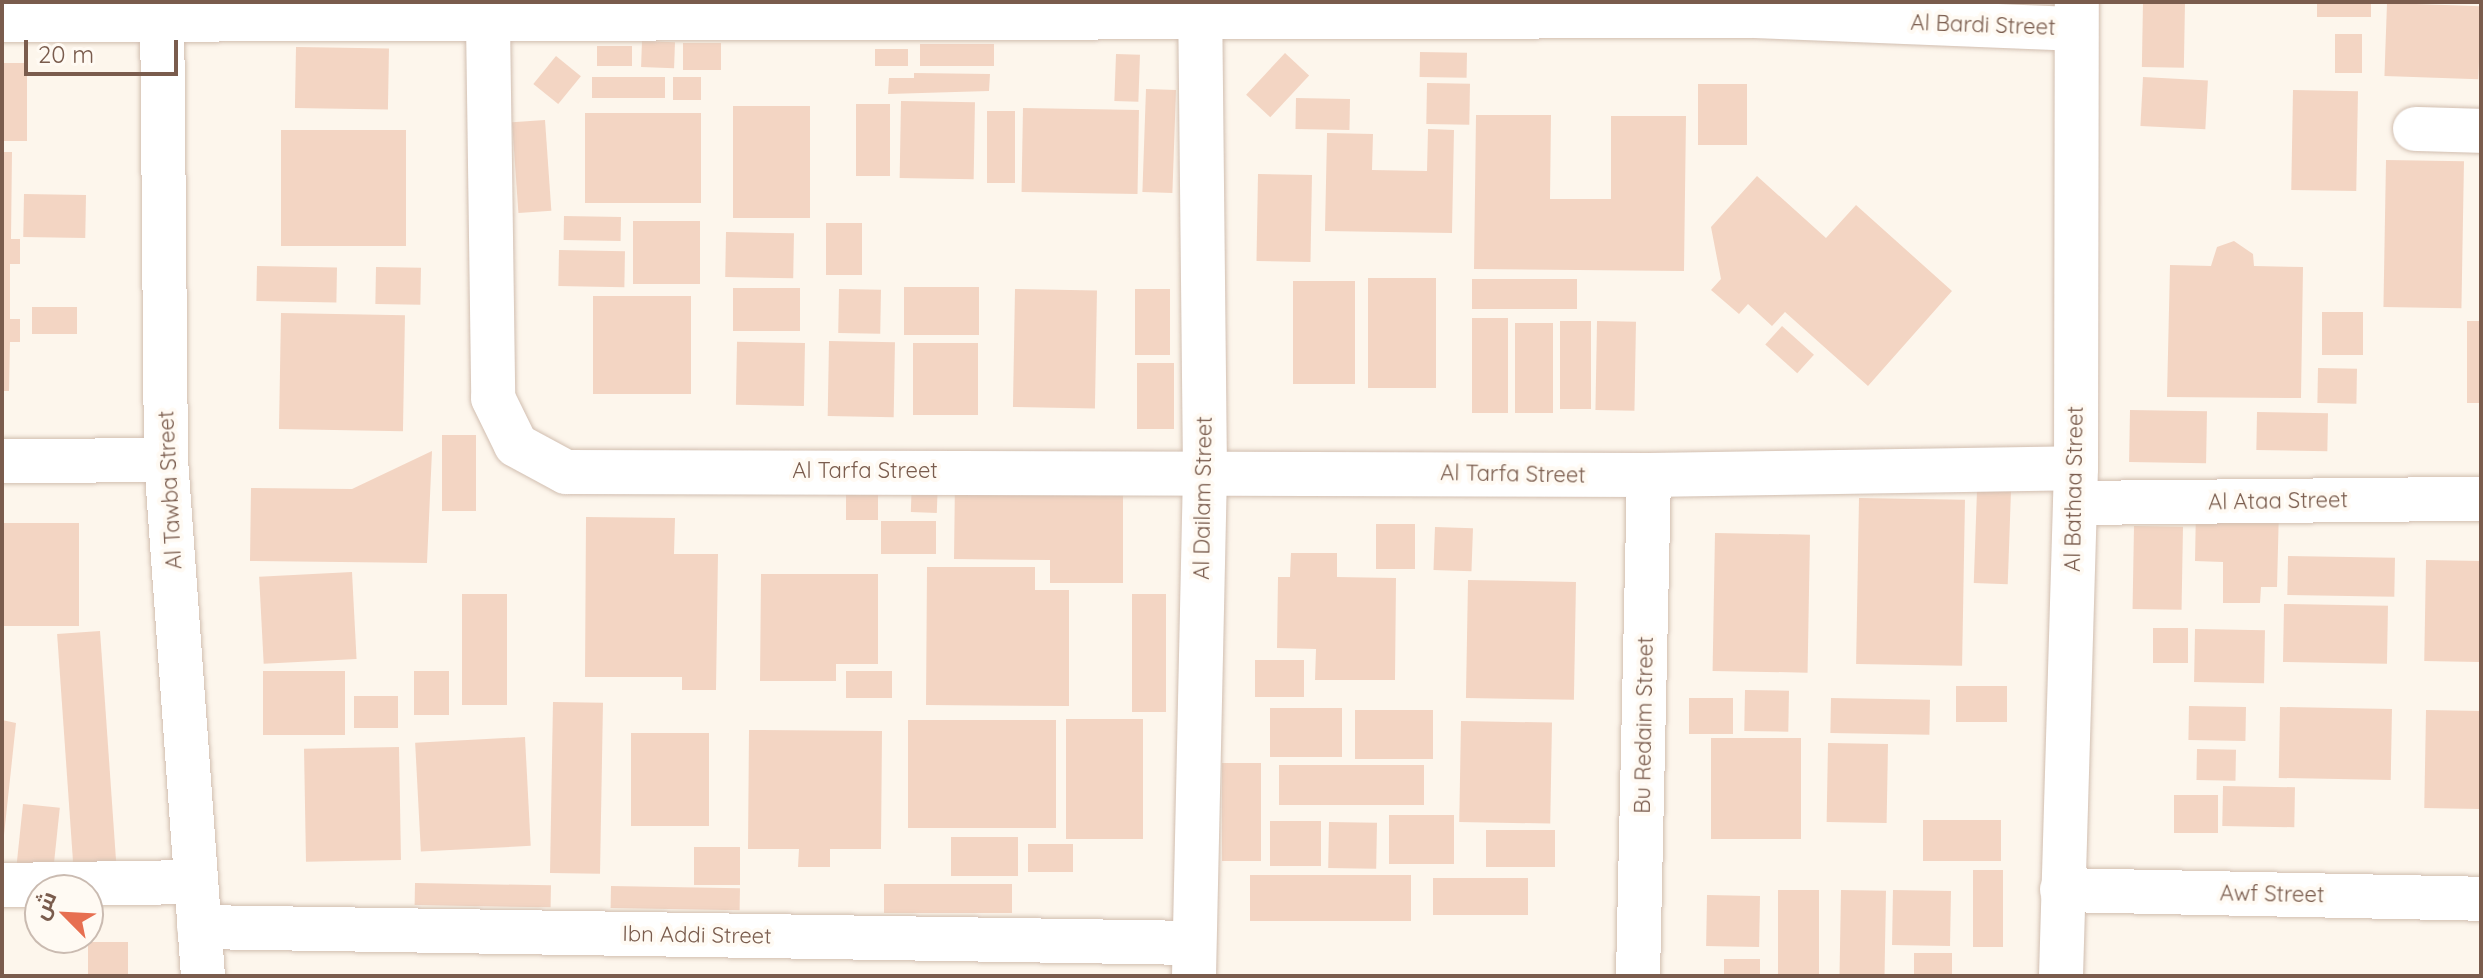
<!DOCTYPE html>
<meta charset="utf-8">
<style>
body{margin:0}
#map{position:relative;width:2483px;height:978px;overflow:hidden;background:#fdf6ec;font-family:Quicksand,Cairo,sans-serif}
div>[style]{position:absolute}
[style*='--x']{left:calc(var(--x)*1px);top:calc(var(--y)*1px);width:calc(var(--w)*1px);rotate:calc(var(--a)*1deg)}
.building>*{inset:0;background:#f3d5c3;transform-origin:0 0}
.roads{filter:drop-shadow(0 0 2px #d1beb0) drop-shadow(0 0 2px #d1beb0)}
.minor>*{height:44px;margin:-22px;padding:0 22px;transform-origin:22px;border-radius:22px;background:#fff}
span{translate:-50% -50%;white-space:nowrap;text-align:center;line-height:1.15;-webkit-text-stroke:8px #fffaf3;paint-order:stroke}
.street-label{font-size:22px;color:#7a5c4d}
.frame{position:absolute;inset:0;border:4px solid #7a5c4d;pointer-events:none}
.north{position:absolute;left:24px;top:874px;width:80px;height:80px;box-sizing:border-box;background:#fffaf3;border:2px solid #cabbb1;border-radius:50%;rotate:294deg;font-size:22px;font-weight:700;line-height:32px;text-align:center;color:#7a5c4d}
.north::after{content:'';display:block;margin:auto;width:28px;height:36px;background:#e76f51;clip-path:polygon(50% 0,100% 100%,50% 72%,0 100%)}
.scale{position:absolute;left:24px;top:40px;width:154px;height:36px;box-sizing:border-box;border:4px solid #7a5c4d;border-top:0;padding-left:10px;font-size:24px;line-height:28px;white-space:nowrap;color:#7a5c4d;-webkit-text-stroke:6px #fffaf3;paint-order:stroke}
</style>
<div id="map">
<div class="building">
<i style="left:2143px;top:2px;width:42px;height:65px;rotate:1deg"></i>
<i style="left:2317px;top:2px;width:54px;height:15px"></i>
<i style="left:2387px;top:3px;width:94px;height:73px;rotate:2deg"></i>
<i style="left:2335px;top:34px;width:27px;height:39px"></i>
<i style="left:642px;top:41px;width:33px;height:26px;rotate:2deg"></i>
<i style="left:683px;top:43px;width:38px;height:27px"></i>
<i style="left:920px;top:44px;width:74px;height:22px"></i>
<i style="left:597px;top:46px;width:35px;height:20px"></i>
<i style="left:296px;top:47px;width:93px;height:61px;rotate:1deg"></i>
<i style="left:875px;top:49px;width:33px;height:17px"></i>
<i style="left:1420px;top:52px;width:47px;height:25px;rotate:1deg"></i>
<i style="left:1285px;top:53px;width:33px;height:57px;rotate:43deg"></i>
<i style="left:1116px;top:54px;width:24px;height:47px;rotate:2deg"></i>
<i style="left:556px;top:56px;width:32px;height:36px;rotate:39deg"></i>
<i style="left:2px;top:63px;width:25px;height:78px"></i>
<i style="clip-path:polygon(914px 73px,990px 74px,989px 91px,888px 94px,889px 78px,914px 78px)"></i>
<i style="left:592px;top:77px;width:73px;height:21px"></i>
<i style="left:673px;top:77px;width:28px;height:23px"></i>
<i style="left:2143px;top:77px;width:65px;height:49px;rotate:3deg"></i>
<i style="left:1427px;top:83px;width:43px;height:41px;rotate:1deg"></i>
<i style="left:1698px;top:84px;width:49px;height:61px"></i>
<i style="left:1146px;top:89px;width:30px;height:103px;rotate:2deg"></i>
<i style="left:2293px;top:90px;width:65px;height:100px;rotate:1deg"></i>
<i style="left:1296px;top:98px;width:54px;height:31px;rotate:1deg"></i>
<i style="left:901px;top:101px;width:74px;height:77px;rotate:1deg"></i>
<i style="left:856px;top:104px;width:34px;height:72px"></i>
<i style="left:733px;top:106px;width:77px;height:112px"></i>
<i style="left:1023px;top:108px;width:116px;height:84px;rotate:1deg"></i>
<i style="left:987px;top:111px;width:28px;height:72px"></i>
<i style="left:585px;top:113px;width:116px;height:90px"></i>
<i style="clip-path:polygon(1476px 115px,1551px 115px,1550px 199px,1611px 199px,1611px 116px,1686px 116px,1684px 271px,1474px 269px)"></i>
<i style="left:545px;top:120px;width:91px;height:33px;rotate:86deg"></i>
<i style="clip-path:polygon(1428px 129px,1454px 130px,1452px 233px,1325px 231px,1327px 133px,1373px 134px,1372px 170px,1427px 171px)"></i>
<i style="left:281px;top:130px;width:125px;height:116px"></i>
<i style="clip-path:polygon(2px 152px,12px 152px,11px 239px,20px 239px,20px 264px,10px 264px,10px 319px,20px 319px,20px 342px,10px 342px,9px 391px,2px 391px)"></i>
<i style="left:2386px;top:160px;width:78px;height:147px;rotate:1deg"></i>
<i style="left:1258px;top:174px;width:54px;height:87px;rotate:1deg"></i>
<i style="clip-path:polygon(1757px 176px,1826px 238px,1856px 205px,1952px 291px,1868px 386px,1785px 312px,1772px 326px,1748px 304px,1739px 314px,1711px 290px,1721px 279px,1711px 227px)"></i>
<i style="left:24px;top:194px;width:62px;height:43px;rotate:1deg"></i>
<i style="left:564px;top:216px;width:57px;height:24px;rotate:1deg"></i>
<i style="left:633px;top:221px;width:67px;height:63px"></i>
<i style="left:826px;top:223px;width:36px;height:52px"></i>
<i style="left:726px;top:232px;width:68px;height:45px;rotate:1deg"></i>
<i style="clip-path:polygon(2234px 241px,2253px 254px,2254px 266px,2303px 267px,2301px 398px,2167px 397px,2170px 265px,2211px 266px,2217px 247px)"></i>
<i style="left:559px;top:250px;width:66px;height:36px;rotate:1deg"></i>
<i style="left:257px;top:266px;width:80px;height:35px;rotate:1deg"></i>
<i style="left:376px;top:267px;width:45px;height:37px;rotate:1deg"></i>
<i style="left:1368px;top:278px;width:68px;height:110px"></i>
<i style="left:1472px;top:279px;width:105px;height:30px"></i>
<i style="left:1293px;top:281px;width:62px;height:103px"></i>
<i style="left:904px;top:287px;width:75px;height:48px"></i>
<i style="left:733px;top:288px;width:67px;height:43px"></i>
<i style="left:839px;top:289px;width:42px;height:44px;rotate:1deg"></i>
<i style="left:1015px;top:289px;width:82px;height:118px;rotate:1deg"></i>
<i style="left:1135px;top:289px;width:35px;height:66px"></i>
<i style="left:593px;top:296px;width:98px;height:98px"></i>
<i style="left:32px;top:307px;width:45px;height:27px"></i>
<i style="left:2322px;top:312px;width:41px;height:43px"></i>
<i style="left:281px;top:313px;width:124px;height:116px;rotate:1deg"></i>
<i style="left:1472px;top:318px;width:36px;height:95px"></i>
<i style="left:1591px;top:321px;width:88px;height:31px;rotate:90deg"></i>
<i style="left:1597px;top:321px;width:39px;height:89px;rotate:1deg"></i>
<i style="left:2467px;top:321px;width:14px;height:82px"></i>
<i style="left:1515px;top:323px;width:38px;height:90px"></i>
<i style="left:1782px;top:326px;width:43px;height:25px;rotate:42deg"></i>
<i style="left:829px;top:341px;width:66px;height:75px;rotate:1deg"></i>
<i style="left:805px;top:343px;width:63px;height:68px;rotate:91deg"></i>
<i style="left:913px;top:343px;width:65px;height:72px"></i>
<i style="left:1137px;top:363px;width:37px;height:66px"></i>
<i style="left:2318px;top:368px;width:39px;height:35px;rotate:1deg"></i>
<i style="left:2130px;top:410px;width:77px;height:52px;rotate:1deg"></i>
<i style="left:2257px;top:412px;width:71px;height:38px;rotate:1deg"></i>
<i style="left:442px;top:435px;width:34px;height:76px"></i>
<i style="clip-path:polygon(432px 451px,427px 563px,250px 561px,251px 488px,352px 489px)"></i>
<i style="left:912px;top:478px;width:26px;height:34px;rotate:2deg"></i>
<i style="clip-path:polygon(955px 479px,1123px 480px,1123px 583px,1050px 583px,1050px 560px,954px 559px)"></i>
<i style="left:846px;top:490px;width:32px;height:30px"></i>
<i style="left:1977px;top:490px;width:34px;height:93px;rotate:2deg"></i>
<i style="left:1859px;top:498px;width:106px;height:166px;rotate:1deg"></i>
<i style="clip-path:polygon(2196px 507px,2279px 508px,2277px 587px,2261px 587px,2260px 603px,2223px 603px,2223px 562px,2195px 561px)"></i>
<i style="clip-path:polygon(586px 517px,675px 518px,674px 554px,718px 554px,716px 690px,682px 690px,682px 677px,585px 677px)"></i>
<i style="left:881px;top:521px;width:55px;height:33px"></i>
<i style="left:2px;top:523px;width:77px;height:103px"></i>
<i style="left:1376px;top:524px;width:39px;height:45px"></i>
<i style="left:2134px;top:526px;width:49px;height:83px;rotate:1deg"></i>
<i style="left:1435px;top:527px;width:38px;height:43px;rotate:2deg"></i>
<i style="left:1715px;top:533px;width:95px;height:138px;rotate:1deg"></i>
<i style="clip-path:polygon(1291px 553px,1337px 553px,1337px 577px,1396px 578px,1395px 680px,1315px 680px,1316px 649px,1277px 648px,1278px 577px,1290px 577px)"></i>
<i style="left:2288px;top:556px;width:107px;height:39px;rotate:1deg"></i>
<i style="left:2426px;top:560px;width:55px;height:101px;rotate:1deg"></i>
<i style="clip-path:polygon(927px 567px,1035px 567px,1035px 590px,1069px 590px,1069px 706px,926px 705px)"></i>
<i style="left:352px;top:572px;width:87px;height:93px;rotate:87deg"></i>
<i style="clip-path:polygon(761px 574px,878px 574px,878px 664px,836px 664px,836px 681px,760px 681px)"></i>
<i style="left:1468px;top:580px;width:108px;height:118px;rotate:1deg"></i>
<i style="left:462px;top:594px;width:45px;height:111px"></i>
<i style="left:1132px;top:594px;width:34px;height:118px"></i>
<i style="left:2284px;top:604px;width:104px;height:58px;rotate:1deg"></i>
<i style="left:2153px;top:628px;width:35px;height:35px"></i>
<i style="left:2195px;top:629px;width:70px;height:53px;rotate:1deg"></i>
<i style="left:100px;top:631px;width:246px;height:43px;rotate:86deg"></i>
<i style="left:1304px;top:660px;width:37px;height:49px;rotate:90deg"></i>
<i style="left:263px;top:671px;width:82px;height:64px"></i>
<i style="left:414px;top:671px;width:35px;height:44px"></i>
<i style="left:846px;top:671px;width:46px;height:27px"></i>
<i style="left:1956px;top:686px;width:51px;height:36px"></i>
<i style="left:1745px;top:690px;width:44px;height:41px;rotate:1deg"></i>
<i style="left:354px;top:696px;width:44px;height:32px"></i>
<i style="left:1689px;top:698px;width:44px;height:36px"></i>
<i style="left:1831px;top:698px;width:99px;height:35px;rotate:1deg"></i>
<i style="left:553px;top:702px;width:50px;height:171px;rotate:1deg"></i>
<i style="left:2189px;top:706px;width:57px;height:34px;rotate:1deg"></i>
<i style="left:2280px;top:707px;width:112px;height:71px;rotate:1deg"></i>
<i style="left:1270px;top:708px;width:72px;height:49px"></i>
<i style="left:1355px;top:710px;width:78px;height:49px"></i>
<i style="left:2426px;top:710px;width:55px;height:98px;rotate:1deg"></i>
<i style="left:1066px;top:719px;width:77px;height:120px"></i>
<i style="clip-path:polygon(2px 720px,16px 723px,4px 835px,2px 835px)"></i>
<i style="left:908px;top:720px;width:148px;height:108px"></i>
<i style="left:1461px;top:721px;width:91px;height:101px;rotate:1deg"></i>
<i style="clip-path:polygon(749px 730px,882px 731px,881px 849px,830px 849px,830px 867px,798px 867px,799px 849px,748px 849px)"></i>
<i style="left:631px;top:733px;width:78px;height:93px"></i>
<i style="left:525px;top:737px;width:109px;height:110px;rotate:87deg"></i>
<i style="left:1711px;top:738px;width:90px;height:101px"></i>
<i style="left:1828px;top:743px;width:60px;height:79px;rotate:1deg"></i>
<i style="left:399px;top:747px;width:113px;height:95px;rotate:89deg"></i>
<i style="left:2197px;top:749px;width:39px;height:31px;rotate:1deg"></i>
<i style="left:1222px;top:763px;width:39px;height:98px"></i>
<i style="left:1279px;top:765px;width:145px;height:40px"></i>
<i style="left:2223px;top:786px;width:72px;height:40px;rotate:1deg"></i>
<i style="left:2174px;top:795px;width:44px;height:38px"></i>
<i style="left:23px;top:804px;width:37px;height:68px;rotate:6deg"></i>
<i style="left:1389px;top:815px;width:65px;height:49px"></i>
<i style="left:1923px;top:820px;width:78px;height:41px"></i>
<i style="left:1270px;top:821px;width:51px;height:45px"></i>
<i style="left:1329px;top:822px;width:48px;height:46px;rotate:1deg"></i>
<i style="left:1486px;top:830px;width:69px;height:37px"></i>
<i style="left:951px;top:837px;width:67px;height:39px"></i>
<i style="left:1028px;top:844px;width:45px;height:28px"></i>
<i style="left:694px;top:847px;width:46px;height:38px"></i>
<i style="left:2003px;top:870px;width:77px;height:30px;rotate:90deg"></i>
<i style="left:1250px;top:875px;width:161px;height:46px"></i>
<i style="left:1433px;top:878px;width:95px;height:37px"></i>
<i style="left:415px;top:883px;width:136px;height:22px;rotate:1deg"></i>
<i style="left:884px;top:884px;width:128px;height:29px"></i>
<i style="left:611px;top:886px;width:129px;height:22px;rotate:1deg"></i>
<i style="left:1778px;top:890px;width:41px;height:86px"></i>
<i style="left:1841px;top:890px;width:45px;height:86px;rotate:1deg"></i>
<i style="left:1893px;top:890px;width:58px;height:55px;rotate:1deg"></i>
<i style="left:1707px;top:895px;width:53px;height:51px;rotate:1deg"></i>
<i style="left:88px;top:942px;width:40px;height:34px"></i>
<i style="left:1914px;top:953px;width:38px;height:23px"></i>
<i style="left:1724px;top:959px;width:36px;height:17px"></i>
</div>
<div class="roads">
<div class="minor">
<i style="--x:162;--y:2;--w:458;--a:89.5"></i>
<i style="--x:166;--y:460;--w:517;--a:85.9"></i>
<i style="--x:2;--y:20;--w:1750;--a:-0.13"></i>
<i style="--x:1752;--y:16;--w:324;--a:2.3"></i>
<i style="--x:488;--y:22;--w:376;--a:89.2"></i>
<i style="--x:493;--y:398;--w:52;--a:63.9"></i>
<i style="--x:516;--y:445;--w:57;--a:28.4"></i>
<i style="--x:566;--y:472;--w:1083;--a:0.16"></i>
<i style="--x:1649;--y:475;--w:427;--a:-0.9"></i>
<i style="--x:2415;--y:129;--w:66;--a:1.7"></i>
<i style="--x:2;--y:461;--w:164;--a:-0.3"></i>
<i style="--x:2075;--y:503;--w:406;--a:-0.6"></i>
<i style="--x:2;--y:885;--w:193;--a:-0.9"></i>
<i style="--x:2062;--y:890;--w:419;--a:1.2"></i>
<i style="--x:199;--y:927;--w:995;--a:0.92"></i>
<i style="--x:1194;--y:976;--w:505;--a:-88.75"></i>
<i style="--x:1205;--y:471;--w:450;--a:-90.6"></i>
<i style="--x:1638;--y:976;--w:501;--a:-88.74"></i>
<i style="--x:2061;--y:976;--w:508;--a:-88.31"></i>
<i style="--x:2076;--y:468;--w:466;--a:-89.9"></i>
</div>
</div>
<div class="street-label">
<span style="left:1983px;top:25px;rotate:2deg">Al Bardi Street</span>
<span style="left:865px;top:471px">Al Tarfa Street</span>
<span style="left:1513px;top:474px;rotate:1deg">Al Tarfa Street</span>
<span style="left:2074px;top:489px;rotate:-89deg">Al Bathaa Street</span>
<span style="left:170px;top:490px;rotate:-93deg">Al Tawba Street</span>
<span style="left:1203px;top:498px;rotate:-89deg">Al Dailam Street</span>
<span style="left:2278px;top:501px;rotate:-1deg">Al Ataa Street</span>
<span style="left:1644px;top:725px;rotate:-89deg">Bu Redaim Street</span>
<span style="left:2272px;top:894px;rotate:1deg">Awf Street</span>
<span style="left:697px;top:935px;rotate:1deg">Ibn Addi Street</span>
</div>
<div class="frame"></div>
<div class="north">ش</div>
<div class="scale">20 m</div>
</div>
